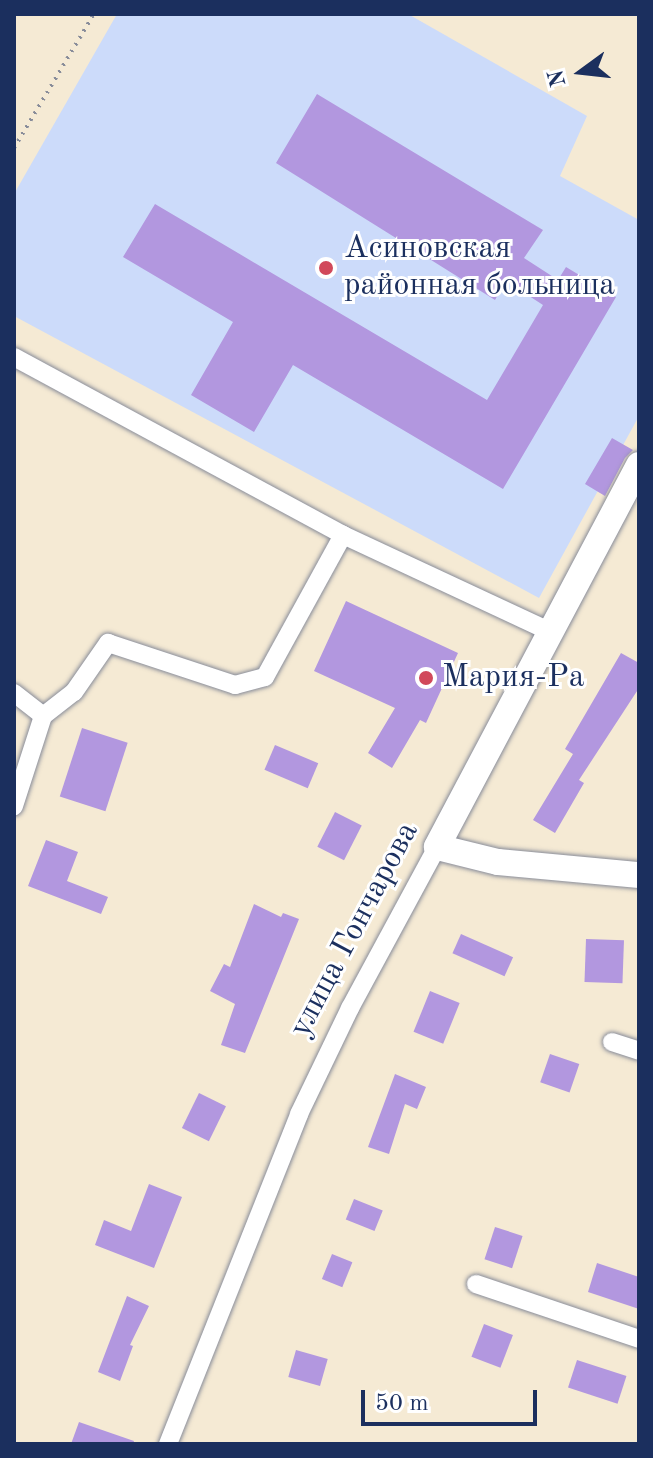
<!DOCTYPE html>
<meta charset="utf-8">
<style>
body{margin:0}
#map{position:relative;width:653px;height:1458px;overflow:hidden;background:#f5ead4;font-family:"Old Standard TT",serif}
div>[style]{position:absolute}
[style*='--x']{left:calc(var(--x)*1px);top:calc(var(--y)*1px);width:calc(var(--w)*1px);rotate:calc(var(--a)*1deg)}
.built>*{inset:0;background:#ccdbfa}
.building>*{inset:0;background:#b297df;transform-origin:0 0}
.path>*{height:4px;margin-top:-2px;transform-origin:0;background:repeating-linear-gradient(90deg,#888c99 0 2px,transparent 0 8px)}
.roads{filter:drop-shadow(0 0 2px #888c99) drop-shadow(0 0 2px #888c99)}
.street>*{height:18px;margin:-9px;padding:0 9px;transform-origin:9px;border-radius:9px;background:#fff}
.secondary>*{height:26px;margin:-13px;padding:0 13px;transform-origin:13px;border-radius:13px;background:#fff}
.dots>*{width:22px;height:22px;translate:-50% -50%;box-sizing:border-box;border:4px solid #fff;border-radius:50%}
span{translate:-50% -50%;white-space:nowrap;text-align:center;line-height:1.15;-webkit-text-stroke:6px #fff;paint-order:stroke}
.poi-label{font-size:32px;color:#1b2f5e}
.left{translate:0 -50%;text-align:left}
.street-label{font-size:32px;color:#1b2f5e}
.frame{position:absolute;inset:0;border:16px solid #1b2f5e;pointer-events:none}
.north{position:absolute;left:541px;top:32px;width:80px;height:80px;-webkit-text-stroke:6px #fff;paint-order:stroke;rotate:255deg;font-size:22px;font-weight:700;line-height:32px;text-align:center;color:#1b2f5e}
.north::after{content:'';display:block;margin:auto;width:28px;height:36px;background:#1b2f5e;clip-path:polygon(50% 0,100% 100%,50% 72%,0 100%)}
.scale{position:absolute;left:361px;top:1390px;width:176px;height:36px;box-sizing:border-box;border:4px solid #1b2f5e;border-top:0;padding-left:10px;font-size:24px;line-height:28px;white-space:nowrap;color:#1b2f5e;-webkit-text-stroke:6px #fff;paint-order:stroke}
</style>
<div id="map">
<div class="built">
<i style="clip-path:polygon(117px 14px,408px 14px,587px 116px,560px 176px,639px 220px,639px 416px,539px 598px,14px 316px,14px 194px)"></i>
</div>
<div class="building">
<i style="clip-path:polygon(317px 94px,543px 230px,524px 258px,558px 280px,566px 267px,616px 297px,503px 489px,293px 365px,254px 432px,191px 395px,233px 322px,123px 257px,155px 204px,487px 400px,543px 305px,506px 281px,495px 300px,276px 163px)"></i>
<i style="clip-path:polygon(612px 438px,633px 450px,625px 458px,605px 496px,585px 484px)"></i>
<i style="clip-path:polygon(346px 601px,458px 653px,426px 723px,420px 720px,392px 768px,368px 753px,395px 708px,314px 671px)"></i>
<i style="clip-path:polygon(621px 653px,639px 663px,639px 688px,579px 780px,584px 783px,555px 833px,533px 820px,573px 754px,565px 749px)"></i>
<i style="left:82px;top:728px;width:48px;height:72px;rotate:18deg"></i>
<i style="left:275px;top:745px;width:47px;height:27px;rotate:23deg"></i>
<i style="left:335px;top:812px;width:30px;height:39px;rotate:27deg"></i>
<i style="clip-path:polygon(46px 840px,78px 852px,67px 881px,108px 897px,101px 914px,28px 886px)"></i>
<i style="clip-path:polygon(254px 904px,281px 917px,283px 913px,299px 919px,245px 1053px,221px 1045px,235px 1004px,210px 991px,224px 964px,230px 967px)"></i>
<i style="left:461px;top:934px;width:57px;height:21px;rotate:24deg"></i>
<i style="left:586px;top:939px;width:38px;height:43px;rotate:2deg"></i>
<i style="left:430px;top:991px;width:32px;height:44px;rotate:22deg"></i>
<i style="left:550px;top:1054px;width:31px;height:30px;rotate:19deg"></i>
<i style="clip-path:polygon(395px 1074px,426px 1087px,417px 1109px,405px 1104px,389px 1154px,368px 1147px)"></i>
<i style="left:199px;top:1093px;width:30px;height:39px;rotate:26deg"></i>
<i style="clip-path:polygon(149px 1184px,182px 1197px,154px 1268px,95px 1245px,104px 1220px,131px 1231px)"></i>
<i style="left:354px;top:1199px;width:31px;height:22px;rotate:22deg"></i>
<i style="left:495px;top:1227px;width:29px;height:34px;rotate:18deg"></i>
<i style="left:332px;top:1254px;width:22px;height:27px;rotate:22deg"></i>
<i style="clip-path:polygon(597px 1263px,639px 1277px,639px 1309px,588px 1292px)"></i>
<i style="clip-path:polygon(127px 1296px,149px 1306px,130px 1345px,133px 1346px,120px 1381px,98px 1372px)"></i>
<i style="left:484px;top:1324px;width:31px;height:35px;rotate:21deg"></i>
<i style="left:296px;top:1350px;width:33px;height:28px;rotate:16deg"></i>
<i style="left:577px;top:1360px;width:52px;height:29px;rotate:18deg"></i>
<i style="clip-path:polygon(79px 1422px,134px 1441px,133px 1444px,71px 1444px)"></i>
</div>
<div class="path">
<i style="--x:14;--y:148;--w:156;--a:-59.2"></i>
</div>
<div class="roads">
<div class="street">
<i style="--x:14;--y:357;--w:374;--a:28.4"></i>
<i style="--x:343;--y:535;--w:227;--a:25"></i>
<i style="--x:14;--y:693;--w:37;--a:38"></i>
<i style="--x:43;--y:716;--w:95;--a:107.9"></i>
<i style="--x:43;--y:716;--w:39;--a:-38"></i>
<i style="--x:74;--y:692;--w:60;--a:-55.2"></i>
<i style="--x:108;--y:643;--w:134;--a:18.3"></i>
<i style="--x:235;--y:685;--w:31;--a:-15"></i>
<i style="--x:265;--y:677;--w:162;--a:-61.2"></i>
<i style="--x:612;--y:1042;--w:28;--a:18"></i>
<i style="--x:476;--y:1284;--w:172;--a:18.6"></i>
<i style="--x:168;--y:1444;--w:355;--a:-68.3"></i>
<i style="--x:299;--y:1114;--w:118;--a:-64.3"></i>
<i style="--x:350;--y:1008;--w:183;--a:-61.6"></i>
</div>
<div class="secondary">
<i style="--x:639;--y:465;--w:432;--a:117.9"></i>
<i style="--x:437;--y:847;--w:63;--a:13.8"></i>
<i style="--x:498;--y:862;--w:142;--a:5.3"></i>
</div>
</div>
<div class="dots">
<i style="left:326px;top:268px;background:#d1495b"></i>
<i style="left:426px;top:678px;background:#d1495b"></i>
</div>
<div class="poi-label">
<span class="left" style="left:344px;top:268px">Асиновская<br>районная больница</span>
<span class="left" style="left:442px;top:678px">Мария-Ра</span>
</div>
<div class="street-label">
<span style="left:355px;top:930px;rotate:-62deg">улица Гончарова</span>
</div>
<div class="frame"></div>
<div class="north">N</div>
<div class="scale">50 m</div>
</div>
